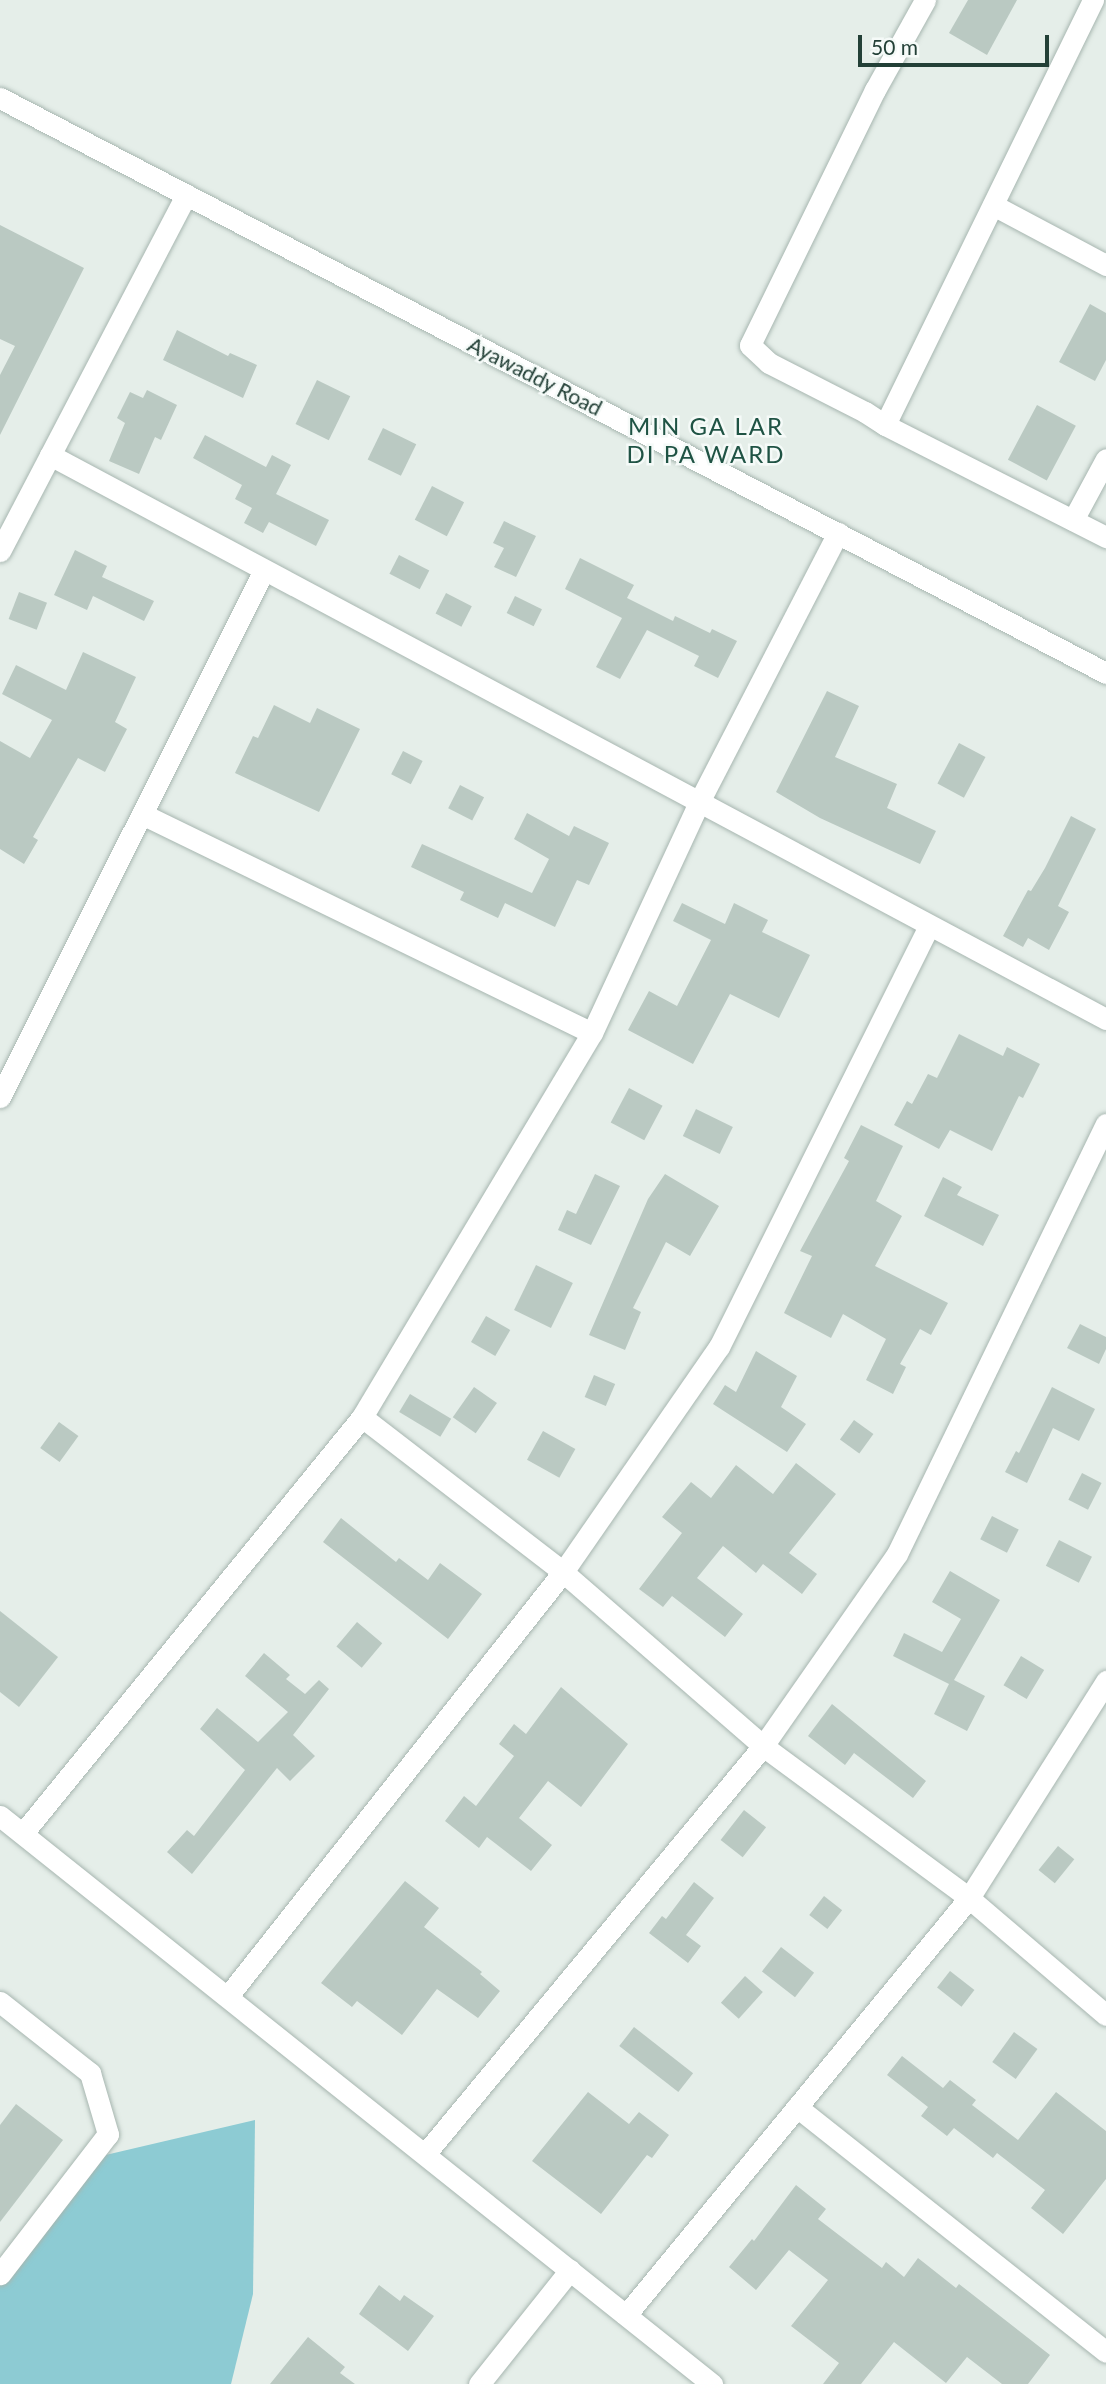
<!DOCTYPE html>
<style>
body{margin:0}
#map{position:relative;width:1106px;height:2384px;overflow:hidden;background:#e5eee9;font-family:Lato,sans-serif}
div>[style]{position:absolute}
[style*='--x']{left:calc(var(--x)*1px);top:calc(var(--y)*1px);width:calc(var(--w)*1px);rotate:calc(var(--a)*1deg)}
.water>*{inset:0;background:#8dcbd3}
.building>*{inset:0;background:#bac9c2;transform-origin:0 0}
.roads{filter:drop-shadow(0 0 2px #a7b6b0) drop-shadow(0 0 2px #a7b6b0)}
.minor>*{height:21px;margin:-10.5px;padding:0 10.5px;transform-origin:10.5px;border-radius:10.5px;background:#fff}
.tertiary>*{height:21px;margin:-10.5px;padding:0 10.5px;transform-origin:10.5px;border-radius:10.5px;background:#fff}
span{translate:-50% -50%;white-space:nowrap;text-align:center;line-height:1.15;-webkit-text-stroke:5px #f5faf8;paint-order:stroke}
.street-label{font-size:21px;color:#234037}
.quarter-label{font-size:24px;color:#1f5344;letter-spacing:2px}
.scale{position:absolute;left:858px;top:35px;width:191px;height:32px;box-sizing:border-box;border:4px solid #234037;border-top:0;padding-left:9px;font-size:21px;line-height:24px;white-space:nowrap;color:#234037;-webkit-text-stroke:5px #f5faf8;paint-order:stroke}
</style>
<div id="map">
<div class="water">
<i style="clip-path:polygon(255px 2120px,253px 2294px,231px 2384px,0 2384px,0 2280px,97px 2157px)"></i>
</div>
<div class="building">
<i style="clip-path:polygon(968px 0,1017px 0,987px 55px,949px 33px)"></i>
<i style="clip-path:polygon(0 225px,84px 268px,0 435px,0 375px,15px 346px,0 339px)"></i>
<i style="clip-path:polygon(1090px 304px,1106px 313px,1106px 360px,1095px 381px,1059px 362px)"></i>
<i style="clip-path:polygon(177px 330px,228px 356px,230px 353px,257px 365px,243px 398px,163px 360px)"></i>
<i style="left:317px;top:380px;width:37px;height:49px;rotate:26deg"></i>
<i style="clip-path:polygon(147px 390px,177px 405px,161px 440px,155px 437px,139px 474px,109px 461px,125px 423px,117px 418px,130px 392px,143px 398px)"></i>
<i style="left:1037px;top:405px;width:44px;height:62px;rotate:28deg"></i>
<i style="left:383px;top:428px;width:37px;height:35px;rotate:26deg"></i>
<i style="clip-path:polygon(205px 435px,266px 467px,272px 455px,291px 465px,276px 494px,329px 520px,316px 546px,269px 522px,263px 533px,244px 523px,252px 508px,235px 499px,242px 485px,193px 458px)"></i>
<i style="left:432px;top:486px;width:36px;height:38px;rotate:27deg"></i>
<i style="clip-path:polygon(504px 521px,536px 536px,516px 577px,494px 567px,504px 548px,493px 543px)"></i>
<i style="clip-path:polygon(75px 550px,107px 566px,102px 577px,154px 601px,144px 621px,93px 596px,87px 610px,54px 595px)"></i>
<i style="left:399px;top:555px;width:34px;height:21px;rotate:27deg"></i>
<i style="clip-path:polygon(580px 558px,634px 585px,627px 598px,673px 621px,675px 616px,710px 633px,712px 629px,737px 641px,718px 678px,694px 666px,699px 656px,647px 630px,620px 679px,596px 667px,622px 618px,565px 589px)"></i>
<i style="left:19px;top:592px;width:30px;height:29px;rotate:21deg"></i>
<i style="left:446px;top:593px;width:29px;height:23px;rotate:27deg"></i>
<i style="left:515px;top:596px;width:30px;height:19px;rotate:26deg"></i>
<i style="clip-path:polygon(83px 652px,136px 677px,115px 722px,127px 729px,105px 772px,78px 758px,33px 837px,38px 840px,24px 864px,0 849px,0 741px,30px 758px,52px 720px,2px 694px,16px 665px,66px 690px)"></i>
<i style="clip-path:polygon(827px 691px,859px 706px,835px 757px,897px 784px,887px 808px,936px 831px,920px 864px,820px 818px,776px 792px)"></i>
<i style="clip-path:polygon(274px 705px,310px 723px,317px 708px,360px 729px,319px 812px,235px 773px,253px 736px,258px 738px)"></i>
<i style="left:959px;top:743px;width:30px;height:46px;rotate:28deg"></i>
<i style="left:403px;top:751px;width:22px;height:26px;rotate:27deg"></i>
<i style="left:460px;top:785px;width:27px;height:26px;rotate:27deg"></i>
<i style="clip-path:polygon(527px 813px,569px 836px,574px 826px,609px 843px,589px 885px,577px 880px,555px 927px,505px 903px,498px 918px,460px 900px,464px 892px,411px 867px,422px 844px,532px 893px,549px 859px,514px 839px)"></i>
<i style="clip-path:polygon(1071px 816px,1096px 829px,1058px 906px,1069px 912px,1049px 950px,1028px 938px,1023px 947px,1003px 936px,1028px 890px,1031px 891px,1045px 868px)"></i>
<i style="clip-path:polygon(682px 903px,725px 924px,734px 903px,768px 920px,762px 932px,810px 955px,779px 1018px,730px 994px,693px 1064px,628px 1030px,649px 991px,677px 1006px,711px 940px,673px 921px)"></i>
<i style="clip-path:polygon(959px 1034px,1003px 1056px,1007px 1047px,1040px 1064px,1023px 1098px,1019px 1096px,992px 1151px,950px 1130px,939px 1149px,894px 1125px,907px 1101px,912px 1104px,928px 1074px,937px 1078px)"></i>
<i style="left:629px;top:1088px;width:38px;height:39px;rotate:28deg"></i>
<i style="left:696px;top:1109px;width:41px;height:30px;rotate:26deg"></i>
<i style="clip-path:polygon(861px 1125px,903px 1146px,876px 1201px,902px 1216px,875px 1266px,948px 1303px,931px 1335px,920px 1329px,900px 1364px,906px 1367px,893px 1394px,866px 1380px,886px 1339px,843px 1314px,831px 1338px,784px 1313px,812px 1256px,800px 1251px,849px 1161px,844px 1158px)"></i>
<i style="clip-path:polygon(595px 1174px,620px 1186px,591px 1245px,558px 1230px,567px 1210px,576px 1214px)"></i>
<i style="clip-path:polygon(665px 1174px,719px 1206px,690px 1256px,666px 1242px,633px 1308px,641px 1312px,625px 1350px,589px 1335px,648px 1199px)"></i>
<i style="clip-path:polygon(943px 1177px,962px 1187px,957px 1195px,999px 1215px,983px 1246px,924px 1216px)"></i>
<i style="left:536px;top:1265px;width:41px;height:50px;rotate:26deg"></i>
<i style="left:486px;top:1316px;width:28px;height:30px;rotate:30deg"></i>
<i style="clip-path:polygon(1080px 1324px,1106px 1337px,1106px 1349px,1099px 1364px,1067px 1348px)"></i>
<i style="clip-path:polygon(756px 1351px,797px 1376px,781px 1407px,806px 1424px,787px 1452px,713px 1404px,725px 1385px,736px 1392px)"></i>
<i style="left:594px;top:1375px;width:23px;height:24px;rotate:23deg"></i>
<i style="left:474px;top:1387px;width:28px;height:37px;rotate:35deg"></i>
<i style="clip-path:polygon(1052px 1387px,1095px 1409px,1079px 1441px,1053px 1428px,1027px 1483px,1005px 1472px,1016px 1451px,1019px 1453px)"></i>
<i style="left:410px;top:1394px;width:48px;height:21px;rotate:31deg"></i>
<i style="left:854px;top:1420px;width:24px;height:24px;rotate:36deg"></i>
<i style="left:59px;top:1422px;width:24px;height:32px;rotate:36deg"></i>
<i style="left:543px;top:1431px;width:37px;height:33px;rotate:29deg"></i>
<i style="clip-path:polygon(796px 1463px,836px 1494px,789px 1553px,817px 1574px,802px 1594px,763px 1564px,756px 1573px,723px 1546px,697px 1578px,743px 1614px,725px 1637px,672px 1596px,663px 1607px,639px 1589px,682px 1533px,662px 1517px,691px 1482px,711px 1498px,736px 1465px,773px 1494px)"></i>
<i style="left:1082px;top:1473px;width:22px;height:30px;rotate:27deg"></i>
<i style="left:992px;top:1516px;width:30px;height:26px;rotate:27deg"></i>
<i style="clip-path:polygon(341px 1518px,396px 1562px,399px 1558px,428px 1580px,440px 1563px,482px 1594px,448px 1639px,323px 1542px)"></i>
<i style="left:1059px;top:1540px;width:37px;height:29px;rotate:27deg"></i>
<i style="clip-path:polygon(950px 1571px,1000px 1600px,954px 1680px,985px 1696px,967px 1731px,934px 1714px,949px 1684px,893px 1656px,904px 1633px,942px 1652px,961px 1619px,932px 1602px)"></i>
<i style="clip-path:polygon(0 1611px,58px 1657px,19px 1707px,0 1692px)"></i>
<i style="left:357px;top:1622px;width:33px;height:32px;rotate:40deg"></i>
<i style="clip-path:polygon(264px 1653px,290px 1675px,286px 1679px,305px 1694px,319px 1680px,329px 1689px,293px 1735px,315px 1756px,290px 1781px,277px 1768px,192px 1874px,167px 1852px,187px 1830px,194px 1836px,245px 1770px,200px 1729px,217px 1708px,258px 1742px,288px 1712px,245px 1676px)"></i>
<i style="left:1021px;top:1656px;width:27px;height:34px;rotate:31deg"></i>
<i style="clip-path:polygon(561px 1687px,628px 1744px,581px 1807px,548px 1781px,519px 1818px,552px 1845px,531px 1871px,487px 1837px,479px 1848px,445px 1821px,464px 1796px,476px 1806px,514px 1756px,499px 1744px,514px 1724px,526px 1734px)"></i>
<i style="clip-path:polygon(832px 1704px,926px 1781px,913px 1798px,854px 1753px,845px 1765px,808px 1736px)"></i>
<i style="left:744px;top:1810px;width:28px;height:38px;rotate:38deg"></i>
<i style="left:1058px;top:1846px;width:21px;height:31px;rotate:39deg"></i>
<i style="clip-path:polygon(405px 1881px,439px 1908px,424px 1927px,482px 1972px,480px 1974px,500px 1991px,478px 2018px,437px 1989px,402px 2035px,357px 2001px,352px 2007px,321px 1983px)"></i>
<i style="clip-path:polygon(694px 1882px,714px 1898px,686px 1935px,701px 1946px,688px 1963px,649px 1933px,662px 1916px,666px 1919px)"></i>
<i style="left:824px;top:1896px;width:23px;height:24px;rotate:38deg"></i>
<i style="left:781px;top:1947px;width:42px;height:31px;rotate:38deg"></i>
<i style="left:950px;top:1971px;width:31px;height:21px;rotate:38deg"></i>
<i style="left:745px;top:1976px;width:24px;height:36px;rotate:42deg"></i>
<i style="left:634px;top:2027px;width:75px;height:24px;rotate:38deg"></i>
<i style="left:1014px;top:2032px;width:29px;height:37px;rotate:36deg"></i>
<i style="clip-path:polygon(902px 2056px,943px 2088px,950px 2080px,976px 2100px,972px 2105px,1018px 2140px,1056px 2092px,1106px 2131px,1106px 2179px,1063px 2234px,1031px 2208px,1045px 2190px,997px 2153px,993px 2158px,954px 2128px,947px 2136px,921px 2116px,928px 2107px,887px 2075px)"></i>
<i style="clip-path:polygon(588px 2092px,629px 2124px,639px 2112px,669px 2135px,652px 2158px,647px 2155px,601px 2214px,532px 2161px)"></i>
<i style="clip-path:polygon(16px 2104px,63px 2140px,0 2222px,0 2125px)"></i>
<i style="clip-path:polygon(796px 2185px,826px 2209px,818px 2219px,882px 2268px,886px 2262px,904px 2277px,918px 2258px,956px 2288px,959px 2284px,1050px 2355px,1028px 2384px,1002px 2384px,967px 2357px,946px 2383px,894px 2342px,861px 2384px,823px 2384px,839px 2363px,791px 2326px,828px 2280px,789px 2250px,756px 2290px,729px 2267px,752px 2239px,754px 2241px)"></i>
<i style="clip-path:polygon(379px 2285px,400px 2301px,404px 2295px,434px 2316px,408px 2351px,359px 2314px)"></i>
<i style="clip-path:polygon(308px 2337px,345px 2367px,340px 2373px,355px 2384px,270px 2384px)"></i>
</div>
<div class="roads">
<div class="minor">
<i style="--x:1093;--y:0;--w:473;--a:116.1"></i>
<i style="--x:885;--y:425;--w:248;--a:26.9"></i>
<i style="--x:993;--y:205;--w:128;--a:28"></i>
<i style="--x:885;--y:425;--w:24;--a:-147"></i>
<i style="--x:865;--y:412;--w:108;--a:-153"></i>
<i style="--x:769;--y:363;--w:26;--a:-137"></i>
<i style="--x:750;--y:345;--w:284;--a:-63.9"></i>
<i style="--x:875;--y:90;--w:103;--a:-60.9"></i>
<i style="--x:50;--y:455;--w:1197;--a:28.11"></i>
<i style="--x:1073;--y:520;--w:69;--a:-61.6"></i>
<i style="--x:0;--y:551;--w:402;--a:-62.4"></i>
<i style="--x:142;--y:814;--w:500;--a:25.95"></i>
<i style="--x:0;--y:1097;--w:589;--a:-63.39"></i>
<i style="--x:362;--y:1417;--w:254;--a:37.6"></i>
<i style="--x:563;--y:1572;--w:265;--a:41"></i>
<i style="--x:763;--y:1746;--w:256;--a:36.4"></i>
<i style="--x:969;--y:1898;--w:180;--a:40.5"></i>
<i style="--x:0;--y:1816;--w:911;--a:38.58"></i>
<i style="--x:23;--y:1833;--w:537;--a:-50.82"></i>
<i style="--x:362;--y:1417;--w:448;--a:-59.1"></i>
<i style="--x:592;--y:1033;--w:255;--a:-65.1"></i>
<i style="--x:699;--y:802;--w:303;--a:-62.7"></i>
<i style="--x:228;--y:1996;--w:540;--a:-51.69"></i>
<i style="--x:563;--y:1572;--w:274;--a:-55.3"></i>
<i style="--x:719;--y:1347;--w:471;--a:-63.5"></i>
<i style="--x:0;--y:2002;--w:115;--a:38.3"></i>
<i style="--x:90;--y:2073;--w:64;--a:73.6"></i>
<i style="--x:108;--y:2134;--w:177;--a:127.6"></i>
<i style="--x:797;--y:2107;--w:394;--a:38.4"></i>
<i style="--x:425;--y:2154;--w:530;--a:-50.36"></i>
<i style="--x:763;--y:1746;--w:234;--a:-55.1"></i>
<i style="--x:897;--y:1554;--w:478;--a:-64.1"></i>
<i style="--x:626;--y:2315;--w:540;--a:-50.56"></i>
<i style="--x:969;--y:1898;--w:257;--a:-57.7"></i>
<i style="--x:479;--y:2384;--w:146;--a:-51.4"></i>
</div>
<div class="tertiary">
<i style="--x:0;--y:98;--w:1247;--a:27.47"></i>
</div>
</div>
<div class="street-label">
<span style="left:535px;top:376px;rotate:27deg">Ayawaddy Road</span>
</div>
<div class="quarter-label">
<span style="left:706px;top:440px">MIN GA LAR<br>DI PA WARD</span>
</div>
<div class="scale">50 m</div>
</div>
